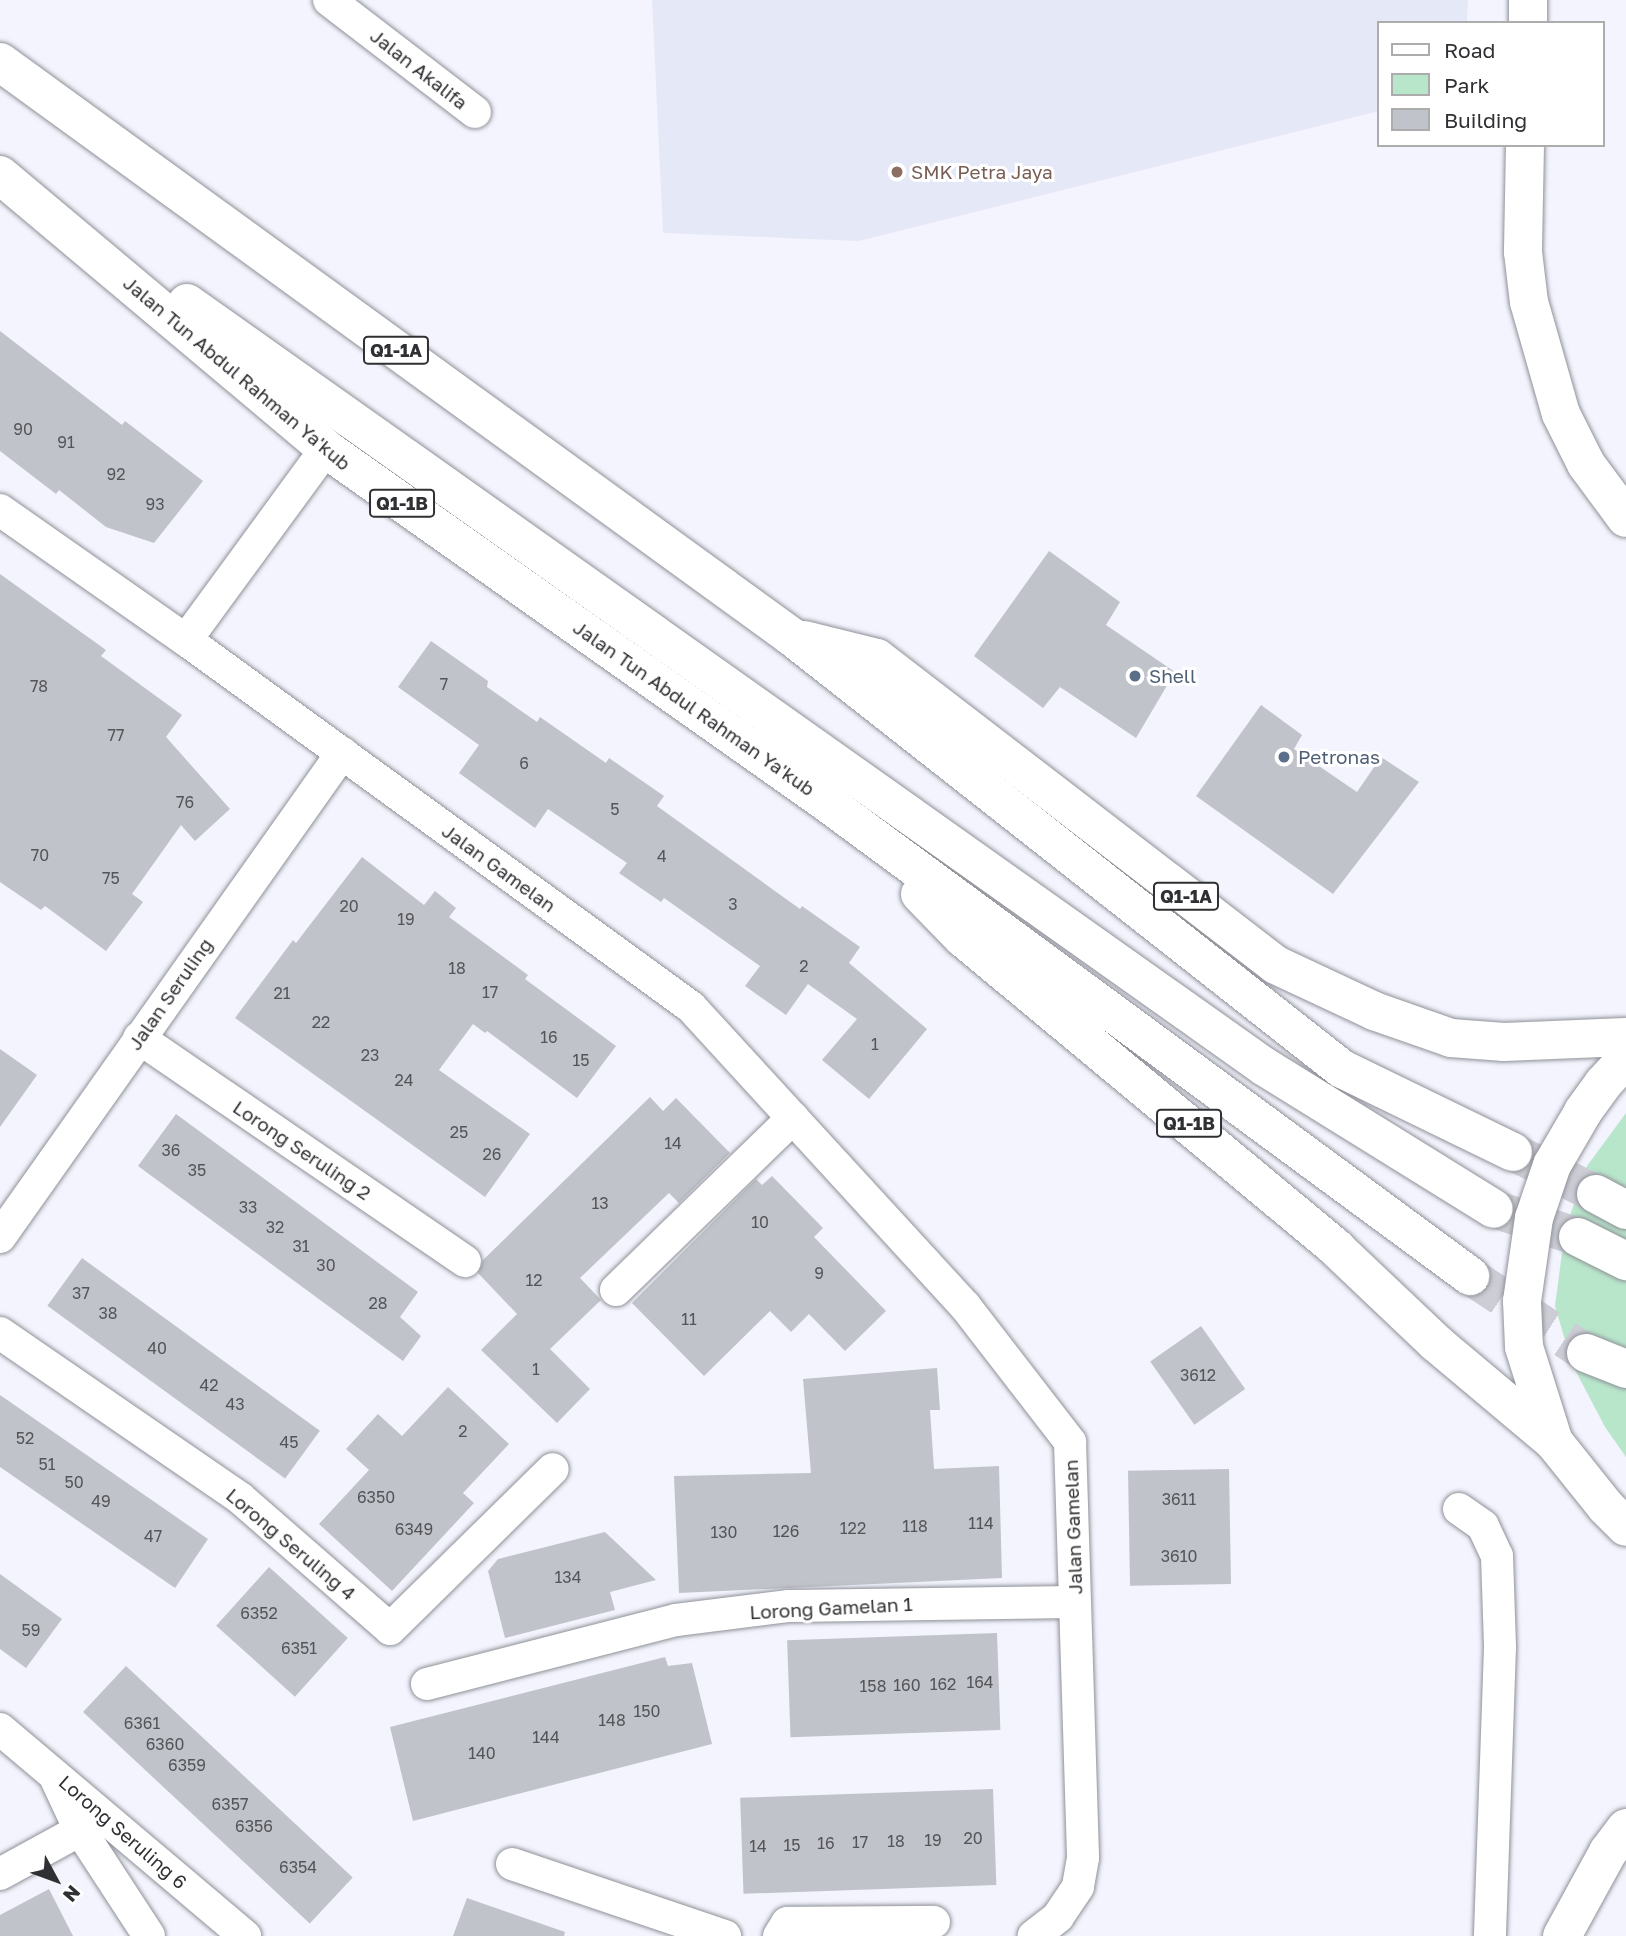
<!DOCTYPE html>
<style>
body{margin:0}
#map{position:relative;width:1626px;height:1936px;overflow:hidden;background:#f3f4fd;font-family:"Golos Text",sans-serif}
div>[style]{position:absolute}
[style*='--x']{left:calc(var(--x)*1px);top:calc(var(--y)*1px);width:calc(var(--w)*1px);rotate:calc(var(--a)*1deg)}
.built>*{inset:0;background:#e5e8f7}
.green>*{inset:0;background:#b8e6cb}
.building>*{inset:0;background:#c1c3ca;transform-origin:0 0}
.major-tunnel>*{height:38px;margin-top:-19px;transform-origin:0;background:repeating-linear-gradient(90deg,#cccdd5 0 38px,transparent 0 57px)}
.roads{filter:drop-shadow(0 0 2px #8f9198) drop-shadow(0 0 2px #8f9198)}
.minor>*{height:32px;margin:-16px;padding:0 16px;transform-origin:16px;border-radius:16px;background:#fff}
.major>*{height:38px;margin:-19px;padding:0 19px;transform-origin:19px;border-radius:19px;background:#fff}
.dots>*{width:19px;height:19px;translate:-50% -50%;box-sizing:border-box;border:4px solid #fff;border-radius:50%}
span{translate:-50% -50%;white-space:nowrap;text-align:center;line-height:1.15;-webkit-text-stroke:6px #fff;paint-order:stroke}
.number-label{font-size:16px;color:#545559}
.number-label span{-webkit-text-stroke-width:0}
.shield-label span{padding:2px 5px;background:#fff;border:2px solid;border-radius:5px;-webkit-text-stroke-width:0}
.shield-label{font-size:18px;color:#2f3033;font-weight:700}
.street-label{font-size:19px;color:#2f3033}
.education-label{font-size:19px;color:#785e54}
.left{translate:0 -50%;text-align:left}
.service-label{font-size:19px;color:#4e5e75}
.legend{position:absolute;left:1377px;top:21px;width:228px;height:126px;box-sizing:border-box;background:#fff;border:2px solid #acacad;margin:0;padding:9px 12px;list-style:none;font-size:21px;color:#2f3033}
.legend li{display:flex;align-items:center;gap:14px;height:35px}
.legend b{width:35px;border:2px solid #acacad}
.north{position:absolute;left:21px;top:1845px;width:70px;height:70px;-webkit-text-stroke:5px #fff;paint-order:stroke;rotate:131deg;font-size:19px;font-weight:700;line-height:28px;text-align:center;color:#2f3033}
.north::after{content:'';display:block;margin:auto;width:24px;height:32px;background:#2f3033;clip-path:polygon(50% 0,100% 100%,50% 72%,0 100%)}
</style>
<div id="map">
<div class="built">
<i style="clip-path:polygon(652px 0,1468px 0,1467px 23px,1379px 23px,1379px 111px,859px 241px,663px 233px)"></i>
</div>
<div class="green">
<i style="clip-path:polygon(1626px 1113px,1626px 1457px,1605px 1427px,1572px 1364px,1555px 1306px,1565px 1230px,1587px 1166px)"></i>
</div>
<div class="building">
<i style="clip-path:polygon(0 331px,122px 425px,125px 421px,203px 481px,154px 543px,106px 527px,59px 490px,56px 494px,0 451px)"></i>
<i style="clip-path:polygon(1049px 551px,1120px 602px,1106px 625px,1175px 672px,1136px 738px,1060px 687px,1043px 708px,974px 656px)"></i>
<i style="clip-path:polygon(0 574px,106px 650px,101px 656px,182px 715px,166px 737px,230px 809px,195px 841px,181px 825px,132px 894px,143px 902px,106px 951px,45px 906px,41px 910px,0 882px)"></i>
<i style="clip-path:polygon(431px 641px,488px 681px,487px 687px,537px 722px,540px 717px,606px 763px,609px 758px,664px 796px,657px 806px,800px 909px,802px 906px,860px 947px,849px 963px,927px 1029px,869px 1099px,822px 1060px,857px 1019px,808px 984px,786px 1015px,745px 986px,760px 966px,664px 898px,661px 902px,619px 873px,627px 863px,548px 809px,535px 828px,459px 773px,479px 745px,398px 687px)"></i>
<i style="clip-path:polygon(1261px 705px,1302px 735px,1294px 749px,1357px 792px,1381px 757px,1419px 782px,1333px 894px,1196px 796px)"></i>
<i style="clip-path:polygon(362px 857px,424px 905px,435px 891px,456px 908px,449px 917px,528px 975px,525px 979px,616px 1046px,577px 1098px,487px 1031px,485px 1033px,473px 1024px,439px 1070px,530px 1134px,485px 1197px,235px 1018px,293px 940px,296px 943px)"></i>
<i style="clip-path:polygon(0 1049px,37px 1075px,0 1127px)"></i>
<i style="clip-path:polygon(650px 1097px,663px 1111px,676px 1098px,730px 1153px,679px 1203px,669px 1193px,580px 1278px,601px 1300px,550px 1349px,590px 1389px,557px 1423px,481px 1350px,517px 1314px,478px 1273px,483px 1260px)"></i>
<i style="clip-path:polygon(176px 1114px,418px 1292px,400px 1317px,421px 1336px,403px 1361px,138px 1166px)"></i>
<i style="clip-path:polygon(772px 1176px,823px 1228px,814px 1237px,886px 1311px,845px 1351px,809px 1314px,791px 1332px,770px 1311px,704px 1376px,632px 1303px,756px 1179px,762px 1185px)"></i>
<i style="left:82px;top:1258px;width:294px;height:59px;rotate:36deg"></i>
<i style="left:1201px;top:1326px;width:77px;height:62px;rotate:55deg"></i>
<i style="clip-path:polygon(937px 1368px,940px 1410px,930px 1410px,934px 1469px,999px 1466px,1002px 1578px,679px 1593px,674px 1476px,811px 1473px,803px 1379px)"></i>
<i style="clip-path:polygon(448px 1387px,509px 1444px,463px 1493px,474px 1503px,392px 1591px,319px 1524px,369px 1470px,346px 1449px,378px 1414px,402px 1436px)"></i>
<i style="clip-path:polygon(0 1395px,208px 1539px,175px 1588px,0 1467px)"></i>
<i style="left:1229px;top:1469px;width:115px;height:101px;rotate:89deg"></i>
<i style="clip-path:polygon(605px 1532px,656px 1580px,610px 1592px,615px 1610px,505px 1638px,488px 1571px,498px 1559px)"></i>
<i style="left:269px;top:1567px;width:106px;height:79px;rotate:42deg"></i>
<i style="clip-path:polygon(0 1574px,62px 1619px,26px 1668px,0 1649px)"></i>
<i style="left:997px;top:1633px;width:97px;height:210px;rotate:88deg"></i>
<i style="clip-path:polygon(665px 1657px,668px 1666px,692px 1663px,712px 1744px,413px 1821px,390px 1727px)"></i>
<i style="left:126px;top:1666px;width:310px;height:63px;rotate:43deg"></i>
<i style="left:993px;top:1789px;width:96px;height:253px;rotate:88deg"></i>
<i style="clip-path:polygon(49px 1889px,73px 1936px,0 1936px,0 1915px)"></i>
<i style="clip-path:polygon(467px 1898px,565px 1932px,564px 1936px,453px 1936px)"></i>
</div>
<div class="major-tunnel">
<i style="--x:1513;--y:1152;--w:93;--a:26.8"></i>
<i style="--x:1494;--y:1209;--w:89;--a:18.4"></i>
<i style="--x:1470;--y:1276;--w:139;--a:33.6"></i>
</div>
<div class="roads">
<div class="minor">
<i style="--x:329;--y:0;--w:184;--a:37.5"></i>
<i style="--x:0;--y:510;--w:227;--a:35"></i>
<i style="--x:186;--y:640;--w:624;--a:36.01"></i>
<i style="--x:691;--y:1007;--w:406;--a:47.5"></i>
<i style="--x:965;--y:1306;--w:172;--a:52.3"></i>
<i style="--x:1070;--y:1442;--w:416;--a:88.2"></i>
<i style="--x:1083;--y:1858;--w:29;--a:100"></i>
<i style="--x:1078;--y:1887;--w:36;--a:124"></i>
<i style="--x:1058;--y:1917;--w:31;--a:142"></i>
<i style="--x:186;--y:640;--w:237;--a:-53.8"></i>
<i style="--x:139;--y:1038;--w:395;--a:34.4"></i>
<i style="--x:0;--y:1237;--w:593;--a:-54.75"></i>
<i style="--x:616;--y:1290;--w:247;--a:-44.2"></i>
<i style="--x:0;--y:1333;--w:291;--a:34.5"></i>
<i style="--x:240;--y:1498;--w:199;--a:41.1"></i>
<i style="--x:390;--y:1629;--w:228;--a:-44.5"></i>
<i style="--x:1459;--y:1509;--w:29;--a:35"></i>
<i style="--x:1483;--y:1526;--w:33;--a:65"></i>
<i style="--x:1497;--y:1556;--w:91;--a:88.1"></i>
<i style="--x:1500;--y:1647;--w:289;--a:92"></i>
<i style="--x:427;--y:1684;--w:257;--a:-14.4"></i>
<i style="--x:676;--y:1620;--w:114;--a:-7.1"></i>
<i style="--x:789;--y:1606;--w:286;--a:-0.8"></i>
<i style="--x:0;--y:1729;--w:321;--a:40.2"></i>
<i style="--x:57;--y:1781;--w:54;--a:64.9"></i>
<i style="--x:80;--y:1830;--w:126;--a:56.9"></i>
<i style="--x:512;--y:1864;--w:225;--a:18.7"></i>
<i style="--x:0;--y:1874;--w:91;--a:-28.8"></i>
<i style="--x:779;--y:1936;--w:15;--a:-58"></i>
<i style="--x:787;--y:1923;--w:147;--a:-0.4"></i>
</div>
<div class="major">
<i style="--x:1528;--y:23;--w:23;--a:-90"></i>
<i style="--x:0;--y:62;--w:979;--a:35.98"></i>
<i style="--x:792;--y:637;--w:699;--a:38.15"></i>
<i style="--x:1342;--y:1069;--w:190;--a:25.9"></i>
<i style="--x:1525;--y:145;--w:107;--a:91.1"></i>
<i style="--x:1523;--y:252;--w:50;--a:83.2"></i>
<i style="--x:1529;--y:302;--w:116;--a:74.1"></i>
<i style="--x:1561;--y:414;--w:56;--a:63.4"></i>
<i style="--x:1586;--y:464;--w:67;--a:53.5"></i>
<i style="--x:0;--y:175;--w:426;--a:40"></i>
<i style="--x:326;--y:449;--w:612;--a:35.22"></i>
<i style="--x:826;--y:802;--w:800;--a:36.35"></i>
<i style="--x:187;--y:303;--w:1321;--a:35.33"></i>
<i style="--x:1265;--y:1067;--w:269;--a:31.8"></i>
<i style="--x:804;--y:640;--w:75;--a:13.9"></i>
<i style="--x:877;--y:658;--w:503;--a:37.58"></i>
<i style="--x:1276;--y:965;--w:108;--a:25.1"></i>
<i style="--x:1374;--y:1011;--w:82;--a:19.3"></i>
<i style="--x:1451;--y:1038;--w:53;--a:4.3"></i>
<i style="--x:1504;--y:1042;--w:122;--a:-2.3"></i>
<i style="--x:920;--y:894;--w:62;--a:45.7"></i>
<i style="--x:963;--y:938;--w:486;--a:39.7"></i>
<i style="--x:1337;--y:1249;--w:137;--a:43.5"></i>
<i style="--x:1436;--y:1343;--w:154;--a:40"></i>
<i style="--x:1626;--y:1059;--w:34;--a:133"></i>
<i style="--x:1603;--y:1084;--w:34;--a:126"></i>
<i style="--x:1583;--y:1112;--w:61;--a:120.3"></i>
<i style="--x:1552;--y:1165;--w:56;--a:108.8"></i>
<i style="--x:1534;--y:1218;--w:84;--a:98.2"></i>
<i style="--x:1522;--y:1301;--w:46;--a:87.5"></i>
<i style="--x:1524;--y:1347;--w:100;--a:72.5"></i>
<i style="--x:1554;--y:1442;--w:83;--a:51.3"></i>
<i style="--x:1606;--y:1507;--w:28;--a:45"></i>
<i style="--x:1596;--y:1194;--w:34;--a:28"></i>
<i style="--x:1578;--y:1237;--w:54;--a:26.6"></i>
<i style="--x:1586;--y:1353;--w:43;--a:21.8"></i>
<i style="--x:1562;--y:1936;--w:96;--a:-61.3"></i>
<i style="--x:1608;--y:1852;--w:30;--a:-53"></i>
</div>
</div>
<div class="dots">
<i style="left:897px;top:172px;background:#8d6e63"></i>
<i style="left:1135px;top:676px;background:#5c6f8a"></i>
<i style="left:1284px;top:757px;background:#5c6f8a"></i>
</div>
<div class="number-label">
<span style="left:23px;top:429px">90</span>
<span style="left:66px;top:442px">91</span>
<span style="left:116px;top:474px">92</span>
<span style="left:155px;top:504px">93</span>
<span style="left:444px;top:684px">7</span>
<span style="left:39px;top:686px">78</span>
<span style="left:116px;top:735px">77</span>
<span style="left:524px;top:763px">6</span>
<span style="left:185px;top:802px">76</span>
<span style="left:615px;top:809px">5</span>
<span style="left:40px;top:855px">70</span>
<span style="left:662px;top:856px">4</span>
<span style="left:111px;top:878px">75</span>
<span style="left:733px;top:904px">3</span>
<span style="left:349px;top:906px">20</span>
<span style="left:406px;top:919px">19</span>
<span style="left:804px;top:966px">2</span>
<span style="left:457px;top:968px">18</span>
<span style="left:490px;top:992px">17</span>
<span style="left:282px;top:993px">21</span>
<span style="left:321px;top:1022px">22</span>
<span style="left:549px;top:1037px">16</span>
<span style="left:875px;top:1044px">1</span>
<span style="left:370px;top:1055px">23</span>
<span style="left:581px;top:1060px">15</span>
<span style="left:404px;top:1080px">24</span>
<span style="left:459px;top:1132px">25</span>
<span style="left:673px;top:1143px">14</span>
<span style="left:171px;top:1150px">36</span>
<span style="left:492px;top:1154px">26</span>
<span style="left:197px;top:1170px">35</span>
<span style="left:600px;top:1203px">13</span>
<span style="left:248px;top:1207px">33</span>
<span style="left:760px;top:1222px">10</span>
<span style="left:275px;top:1227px">32</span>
<span style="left:301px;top:1246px">31</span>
<span style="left:326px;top:1265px">30</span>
<span style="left:819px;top:1273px">9</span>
<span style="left:534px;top:1280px">12</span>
<span style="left:81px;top:1293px">37</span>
<span style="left:378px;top:1303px">28</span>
<span style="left:108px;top:1313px">38</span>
<span style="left:689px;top:1319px">11</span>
<span style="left:157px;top:1348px">40</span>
<span style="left:536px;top:1369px">1</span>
<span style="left:1198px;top:1375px">3612</span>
<span style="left:209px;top:1385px">42</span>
<span style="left:235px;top:1404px">43</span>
<span style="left:463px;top:1431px">2</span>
<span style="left:25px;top:1438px">52</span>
<span style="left:289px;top:1442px">45</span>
<span style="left:47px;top:1464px">51</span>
<span style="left:74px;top:1482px">50</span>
<span style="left:376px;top:1497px">6350</span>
<span style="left:1179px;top:1499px">3611</span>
<span style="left:101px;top:1501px">49</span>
<span style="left:981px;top:1523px">114</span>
<span style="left:915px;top:1526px">118</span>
<span style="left:853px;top:1528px">122</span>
<span style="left:414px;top:1529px">6349</span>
<span style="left:786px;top:1531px">126</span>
<span style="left:724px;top:1532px">130</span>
<span style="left:153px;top:1536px">47</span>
<span style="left:1179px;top:1556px">3610</span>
<span style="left:568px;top:1577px">134</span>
<span style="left:259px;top:1613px">6352</span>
<span style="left:31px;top:1630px">59</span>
<span style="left:299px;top:1648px">6351</span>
<span style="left:980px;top:1682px">164</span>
<span style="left:943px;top:1684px">162</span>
<span style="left:907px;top:1685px">160</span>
<span style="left:873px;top:1686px">158</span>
<span style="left:647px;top:1711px">150</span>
<span style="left:612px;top:1720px">148</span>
<span style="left:142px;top:1723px">6361</span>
<span style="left:546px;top:1737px">144</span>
<span style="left:165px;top:1744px">6360</span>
<span style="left:482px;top:1753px">140</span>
<span style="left:187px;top:1765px">6359</span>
<span style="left:230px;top:1804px">6357</span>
<span style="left:254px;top:1826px">6356</span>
<span style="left:973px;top:1838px">20</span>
<span style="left:933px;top:1840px">19</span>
<span style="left:896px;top:1841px">18</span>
<span style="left:860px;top:1842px">17</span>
<span style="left:826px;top:1843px">16</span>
<span style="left:792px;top:1845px">15</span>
<span style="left:758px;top:1846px">14</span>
<span style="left:298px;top:1867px">6354</span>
</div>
<div class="shield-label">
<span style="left:396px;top:350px">Q1-1A</span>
<span style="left:402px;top:503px">Q1-1B</span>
<span style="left:1186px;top:896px">Q1-1A</span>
<span style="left:1189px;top:1123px">Q1-1B</span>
</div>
<div class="street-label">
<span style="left:419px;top:69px;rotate:38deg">Jalan Akalifa</span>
<span style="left:237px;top:373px;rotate:40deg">Jalan Tun Abdul Rahman Ya'kub</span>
<span style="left:694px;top:708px;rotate:35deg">Jalan Tun Abdul Rahman Ya'kub</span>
<span style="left:499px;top:868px;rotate:36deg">Jalan Gamelan</span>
<span style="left:170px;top:994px;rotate:-55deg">Jalan Seruling</span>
<span style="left:302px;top:1150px;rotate:34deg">Lorong Seruling 2</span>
<span style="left:1073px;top:1527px;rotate:-92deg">Jalan Gamelan</span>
<span style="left:291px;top:1544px;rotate:40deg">Lorong Seruling 4</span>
<span style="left:831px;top:1608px;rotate:-3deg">Lorong Gamelan 1</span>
<span style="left:123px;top:1832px;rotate:41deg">Lorong Seruling 6</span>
</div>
<div class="education-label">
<span class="left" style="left:911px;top:172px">SMK Petra Jaya</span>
</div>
<div class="service-label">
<span class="left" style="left:1149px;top:676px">Shell</span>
<span class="left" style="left:1298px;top:757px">Petronas</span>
</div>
<ul class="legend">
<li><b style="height:9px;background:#fff"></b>Road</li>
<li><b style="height:19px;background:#b8e6cb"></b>Park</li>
<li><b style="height:19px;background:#c1c3ca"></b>Building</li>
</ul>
<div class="north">N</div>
</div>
